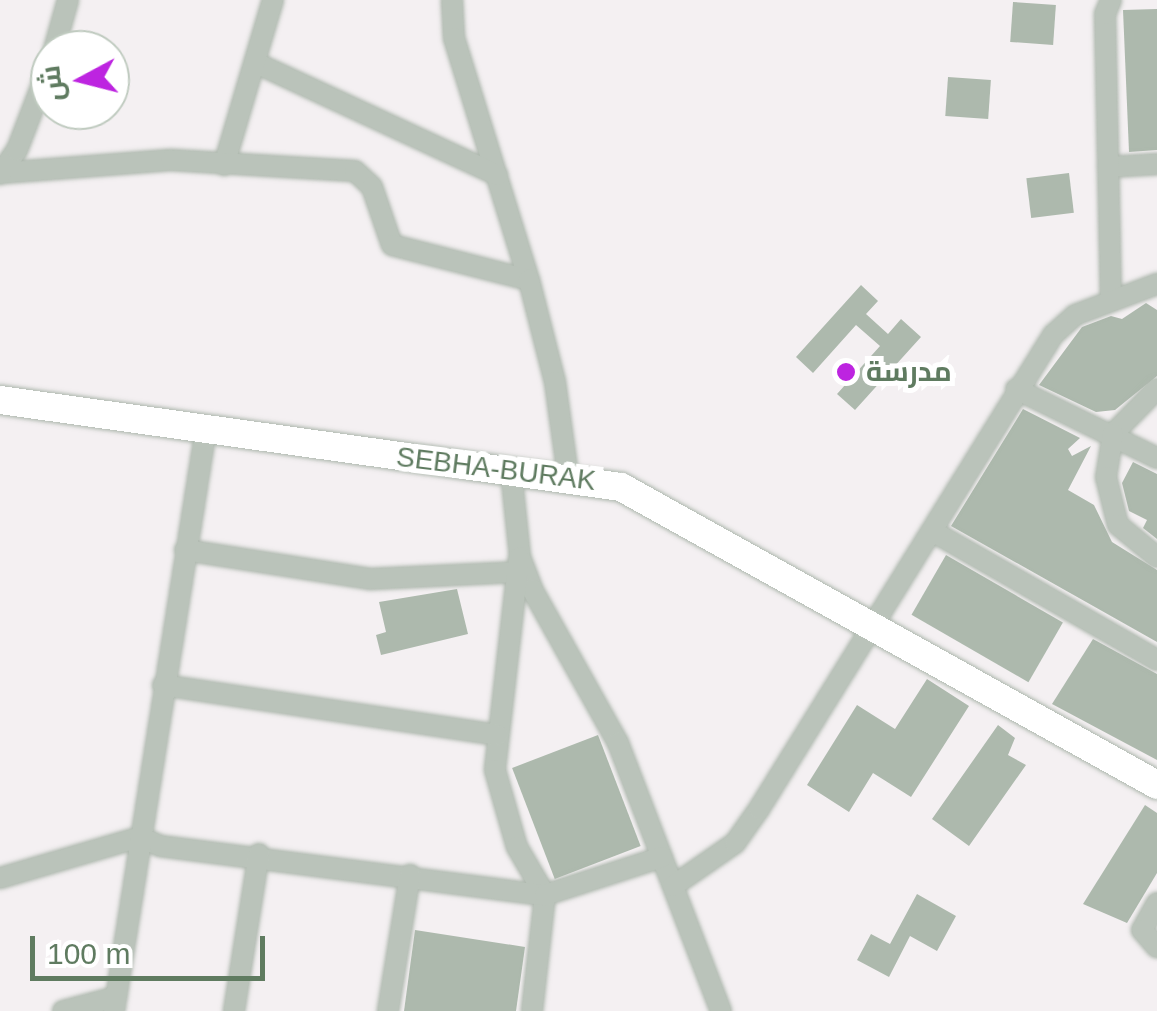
<!DOCTYPE html>
<meta charset="utf-8">
<style>
body{margin:0}
#map{position:relative;width:1157px;height:1011px;overflow:hidden;background:#f4f0f2;font-family:Helvetica,Cairo,sans-serif}
div>[style]{position:absolute}
[style*='--x']{left:calc(var(--x)*1px);top:calc(var(--y)*1px);width:calc(var(--w)*1px);rotate:calc(var(--a)*1deg)}
.building>*{inset:0;background:#adb9ad;transform-origin:0 0}
.roads{filter:drop-shadow(0 0 2px #adb7ad) drop-shadow(0 0 2px #adb7ad)}
.street>*{height:20px;margin:-10px;padding:0 10px;transform-origin:10px;border-radius:10px;background:#bac3ba}
.secondary>*{height:28px;margin:-14px;padding:0 14px;transform-origin:14px;border-radius:14px;background:#fff}
.dots>*{width:28px;height:28px;translate:-50% -50%;box-sizing:border-box;border:5px solid #fff;border-radius:50%}
span{translate:-50% -50%;white-space:nowrap;text-align:center;line-height:1.15;-webkit-text-stroke:10px #fff;paint-order:stroke}
.poi-label{font-size:28px;color:#5f7b60;font-weight:700}
.left{translate:0 -50%;text-align:left}
.street-label{font-size:28px;color:#5f7b60}
.north{position:absolute;left:30px;top:30px;width:100px;height:100px;box-sizing:border-box;background:#fff;border:2px solid #bfcabf;border-radius:50%;rotate:263deg;font-size:28px;font-weight:700;line-height:40px;text-align:center;color:#5f7b60}
.north::after{content:'';display:block;margin:auto;width:35px;height:45px;background:#bd24e0;clip-path:polygon(50% 0,100% 100%,50% 72%,0 100%)}
.scale{position:absolute;left:30px;top:936px;width:235px;height:45px;box-sizing:border-box;border:5px solid #5f7b60;border-top:0;padding-left:12px;font-size:30px;line-height:35px;white-space:nowrap;color:#5f7b60;-webkit-text-stroke:8px #fff;paint-order:stroke}
</style>
<div id="map">
<div class="building">
<i style="left:1013px;top:2px;width:43px;height:40px;rotate:4deg"></i>
<i style="clip-path:polygon(1157px 9px,1157px 150px,1129px 152px,1123px 10px)"></i>
<i style="left:948px;top:77px;width:43px;height:39px;rotate:4deg"></i>
<i style="left:1069px;top:173px;width:40px;height:43px;rotate:83deg"></i>
<i style="clip-path:polygon(861px 285px,878px 301px,866px 314px,888px 334px,901px 319px,921px 337px,855px 410px,837px 394px,880px 346px,856px 325px,813px 373px,796px 357px)"></i>
<i style="clip-path:polygon(1146px 303px,1157px 310px,1157px 376px,1115px 410px,1096px 412px,1039px 385px,1082px 327px,1111px 316px,1122px 319px)"></i>
<i style="clip-path:polygon(1023px 409px,1080px 438px,1068px 449px,1072px 456px,1091px 446px,1068px 490px,1094px 505px,1112px 542px,1157px 570px,1157px 642px,951px 526px)"></i>
<i style="clip-path:polygon(1133px 462px,1157px 474px,1157px 539px,1143px 528px,1147px 520px,1129px 511px,1122px 483px)"></i>
<i style="left:946px;top:555px;width:135px;height:69px;rotate:30deg"></i>
<i style="clip-path:polygon(457px 589px,468px 634px,381px 655px,376px 635px,386px 632px,379px 602px)"></i>
<i style="clip-path:polygon(1093px 639px,1157px 674px,1157px 760px,1052px 704px)"></i>
<i style="clip-path:polygon(927px 679px,969px 706px,911px 797px,873px 773px,849px 812px,807px 785px,857px 705px,895px 729px)"></i>
<i style="clip-path:polygon(998px 725px,1015px 738px,1008px 755px,1026px 765px,969px 846px,932px 819px)"></i>
<i style="left:598px;top:735px;width:119px;height:92px;rotate:69deg"></i>
<i style="clip-path:polygon(1145px 805px,1157px 813px,1157px 873px,1127px 923px,1083px 904px)"></i>
<i style="clip-path:polygon(917px 894px,956px 916px,937px 951px,910px 936px,889px 977px,857px 960px,871px 934px,890px 944px)"></i>
<i style="clip-path:polygon(415px 930px,525px 947px,516px 1011px,404px 1011px)"></i>
</div>
<div class="roads">
<div class="street">
<i style="--x:452;--y:0;--w:38;--a:87"></i>
<i style="--x:454;--y:38;--w:253;--a:72.8"></i>
<i style="--x:54;--y:50;--w:52;--a:-74.4"></i>
<i style="--x:256;--y:63;--w:266;--a:24.9"></i>
<i style="--x:224;--y:165;--w:172;--a:-73.5"></i>
<i style="--x:1108;--y:167;--w:49;--a:-3.5"></i>
<i style="--x:1;--y:173;--w:170;--a:-4.4"></i>
<i style="--x:171;--y:160;--w:184;--a:3.4"></i>
<i style="--x:355;--y:171;--w:23;--a:43"></i>
<i style="--x:372;--y:187;--w:61;--a:71"></i>
<i style="--x:392;--y:245;--w:141;--a:14.3"></i>
<i style="--x:529;--y:280;--w:105;--a:75.7"></i>
<i style="--x:555;--y:382;--w:95;--a:82.1"></i>
<i style="--x:0;--y:174;--w:29;--a:-55"></i>
<i style="--x:17;--y:150;--w:92;--a:-69"></i>
<i style="--x:1111;--y:301;--w:287;--a:-91.2"></i>
<i style="--x:1105;--y:14;--w:15;--a:-67"></i>
<i style="--x:1016;--y:389;--w:157;--a:26.1"></i>
<i style="--x:1157;--y:389;--w:63;--a:134.4"></i>
<i style="--x:1113;--y:434;--w:44;--a:99.2"></i>
<i style="--x:1106;--y:477;--w:49;--a:76"></i>
<i style="--x:1118;--y:525;--w:50;--a:39.4"></i>
<i style="--x:511;--y:471;--w:86;--a:84"></i>
<i style="--x:520;--y:557;--w:34;--a:69"></i>
<i style="--x:532;--y:589;--w:176;--a:60.8"></i>
<i style="--x:618;--y:743;--w:287;--a:69"></i>
<i style="--x:932;--y:531;--w:259;--a:29.8"></i>
<i style="--x:185;--y:550;--w:187;--a:8.9"></i>
<i style="--x:370;--y:579;--w:146;--a:-2.7"></i>
<i style="--x:519;--y:558;--w:213;--a:96.5"></i>
<i style="--x:495;--y:770;--w:80;--a:74.1"></i>
<i style="--x:517;--y:847;--w:56;--a:59.7"></i>
<i style="--x:545;--y:895;--w:117;--a:96.4"></i>
<i style="--x:163;--y:685;--w:338;--a:8.5"></i>
<i style="--x:0;--y:878;--w:146;--a:-16.3"></i>
<i style="--x:140;--y:837;--w:22;--a:24"></i>
<i style="--x:160;--y:846;--w:388;--a:7.3"></i>
<i style="--x:545;--y:895;--w:123;--a:-18"></i>
<i style="--x:673;--y:886;--w:75;--a:-34.7"></i>
<i style="--x:735;--y:843;--w:42;--a:-54.8"></i>
<i style="--x:759;--y:809;--w:558;--a:-58.19"></i>
<i style="--x:1053;--y:335;--w:30;--a:-42"></i>
<i style="--x:1075;--y:315;--w:88;--a:-20.7"></i>
<i style="--x:1157;--y:903;--w:31;--a:119"></i>
<i style="--x:1142;--y:930;--w:23;--a:49"></i>
<i style="--x:63;--y:1011;--w:55;--a:-14.8"></i>
<i style="--x:114;--y:1011;--w:589;--a:-81.02"></i>
<i style="--x:234;--y:1011;--w:159;--a:-81"></i>
<i style="--x:388;--y:1011;--w:138;--a:-80.8"></i>
</div>
<div class="secondary">
<i style="--x:0;--y:400;--w:627;--a:7.98"></i>
<i style="--x:621;--y:487;--w:613;--a:29.07"></i>
</div>
</div>
<div class="dots">
<i style="left:846px;top:372px;background:#bd24e0"></i>
</div>
<div class="poi-label">
<span class="left" style="left:866px;top:372px">مدرسة</span>
</div>
<div class="street-label">
<span style="left:496px;top:469px;rotate:7deg">SEBHA-BURAK</span>
</div>
<div class="north">ش</div>
<div class="scale">100 m</div>
</div>
